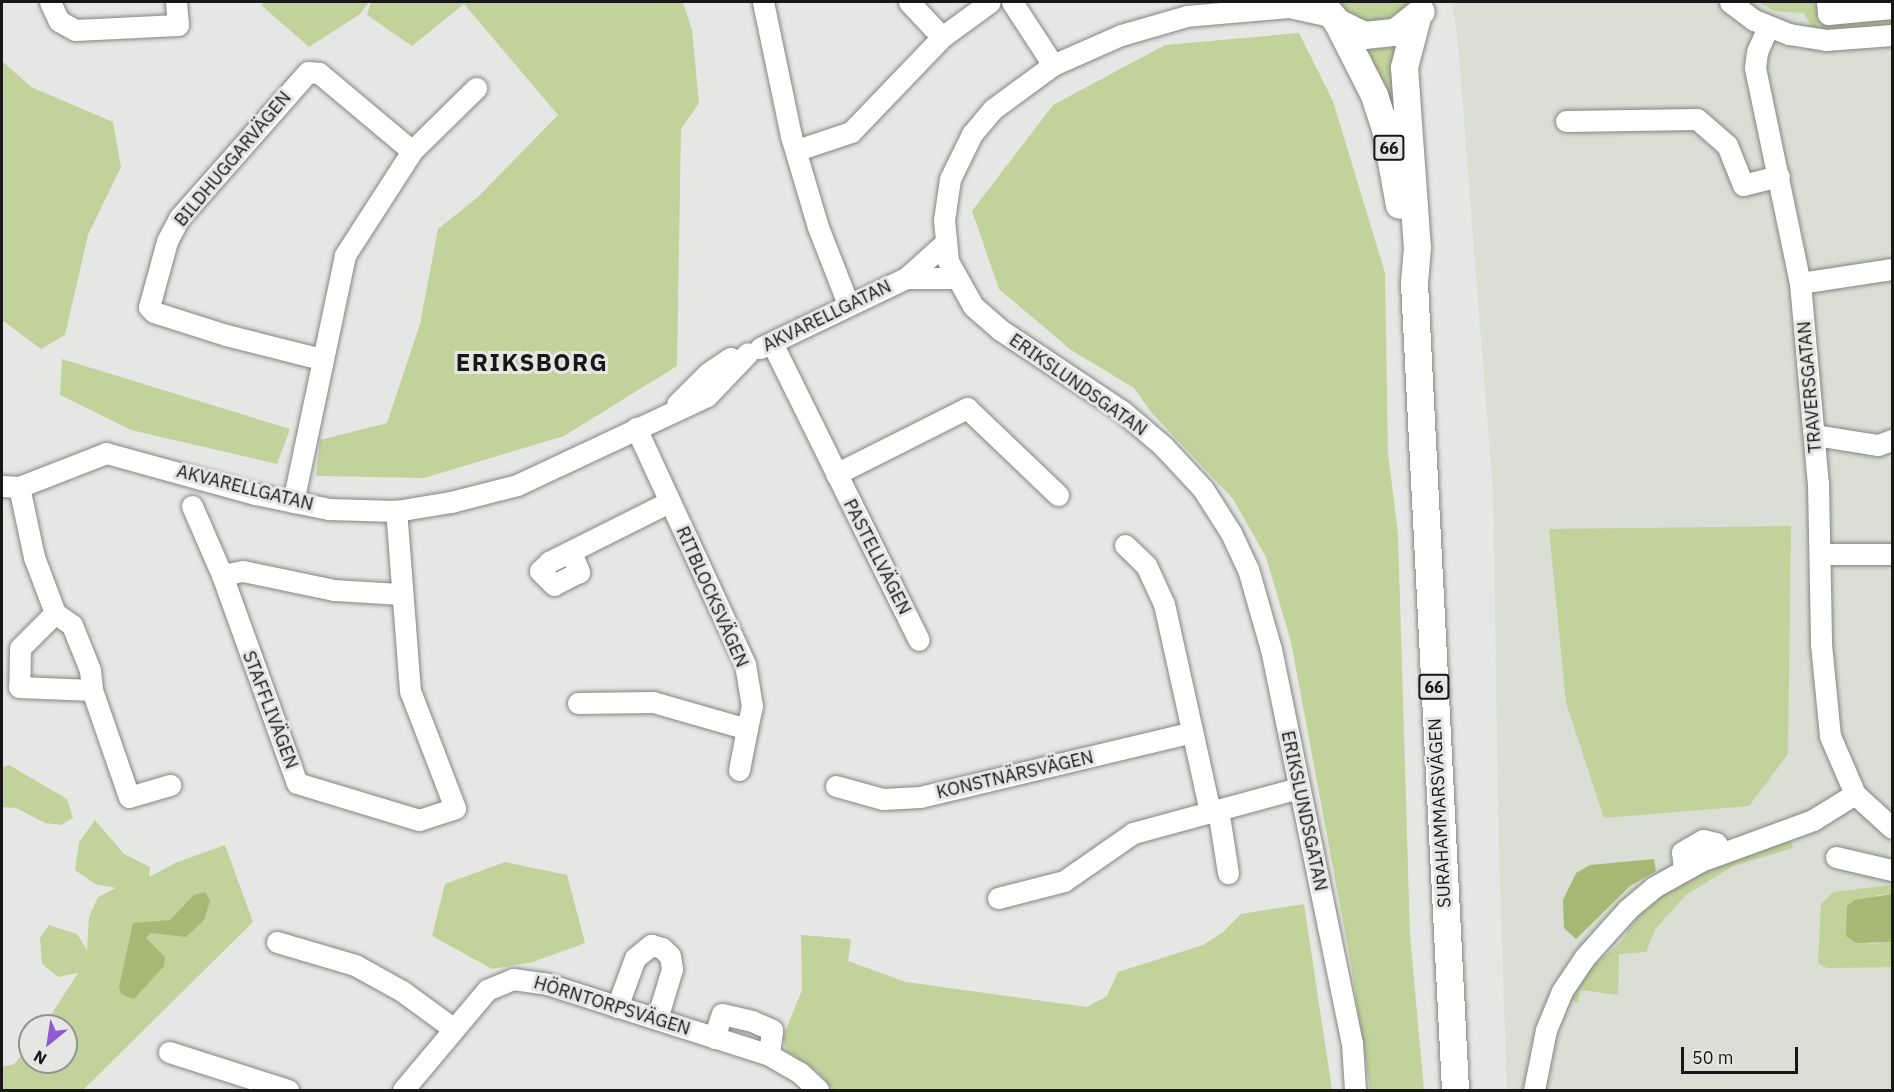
<!DOCTYPE html>
<meta charset="utf-8">
<style>
body{margin:0}
#map{position:relative;width:1894px;height:1092px;overflow:hidden;background:#e6e7e4;font-family:"IBM Plex Sans",sans-serif}
div>[style]{position:absolute}
[style*='--x']{left:calc(var(--x)*1px);top:calc(var(--y)*1px);width:calc(var(--w)*1px);rotate:calc(var(--a)*1deg)}
.built>*{inset:0;background:#daded4}
.green>*{inset:0;background:#c1d29a}
.water>*{inset:0;background:#a5b974}
.roads{filter:drop-shadow(0 0 2px #848582) drop-shadow(0 0 2px #848582)}
.minor>*{height:21px;margin:-10.5px;padding:0 10.5px;transform-origin:10.5px;border-radius:10.5px;background:#fff}
.major>*{height:27px;margin:-13.5px;padding:0 13.5px;transform-origin:13.5px;border-radius:13.5px;background:#fff}
span{translate:-50% -50%;white-space:nowrap;text-align:center;line-height:1.15;-webkit-text-stroke:6px #e6e7e4;paint-order:stroke}
.shield-label span{padding:2px 4px;background:#e6e7e4;border:2px solid;border-radius:4px;-webkit-text-stroke-width:0}
.shield-label{font-size:16px;color:#161716;font-weight:700}
.street-label{font-size:18px;color:#161716}
.district-label{font-size:24px;color:#161716;font-weight:700;letter-spacing:1.5px}
.frame{position:absolute;inset:0;border:3px solid #161716;pointer-events:none}
.north{position:absolute;left:18px;top:1014px;width:60px;height:60px;box-sizing:border-box;background:#e6e7e4;border:2px solid #939492;border-radius:50%;rotate:210deg;font-size:16px;font-weight:700;line-height:24px;text-align:center;color:#161716}
.north::after{content:'';display:block;margin:auto;width:21px;height:27px;background:#905ad2;clip-path:polygon(50% 0,100% 100%,50% 72%,0 100%)}
.scale{position:absolute;left:1681px;top:1047px;width:117px;height:27px;box-sizing:border-box;border:3px solid #161716;border-top:0;padding-left:8px;font-size:18px;line-height:21px;white-space:nowrap;color:#161716;-webkit-text-stroke:4px #e6e7e4;paint-order:stroke}
</style>
<div id="map">
<div class="built">
<i style="clip-path:polygon(1452px 2px,1892px 2px,1892px 1090px,1507px 1090px,1499px 856px,1493px 494px,1458px 42px)"></i>
</div>
<div class="green">
<i style="clip-path:polygon(266px 2px,369px 2px,360px 14px,309px 47px,261px 5px)"></i>
<i style="clip-path:polygon(371px 2px,683px 2px,692px 30px,699px 103px,681px 129px,677px 366px,564px 436px,424px 478px,316px 476px,320px 440px,387px 423px,420px 324px,438px 229px,478px 197px,558px 115px,464px 4px,412px 46px,367px 15px)"></i>
<i style="clip-path:polygon(1338px 2px,1412px 2px,1388px 20px,1371px 22px,1354px 17px)"></i>
<i style="clip-path:polygon(1759px 2px,1821px 2px,1892px 17px,1892px 27px,1818px 30px,1812px 28px,1804px 13px,1774px 11px)"></i>
<i style="clip-path:polygon(1299px 33px,1333px 101px,1385px 273px,1388px 453px,1398px 534px,1410px 935px,1424px 1090px,1370px 1090px,1351px 965px,1291px 642px,1266px 557px,1233px 499px,1151px 412px,1134px 388px,1071px 350px,999px 289px,972px 211px,1053px 105px,1165px 45px)"></i>
<i style="clip-path:polygon(1395px 47px,1395px 75px,1396px 120px,1367px 49px)"></i>
<i style="clip-path:polygon(2px 61px,31px 87px,113px 122px,121px 167px,88px 235px,65px 335px,41px 349px,2px 320px)"></i>
<i style="clip-path:polygon(62px 359px,290px 429px,277px 464px,131px 430px,60px 395px)"></i>
<i style="clip-path:polygon(1791px 526px,1788px 754px,1749px 806px,1604px 818px,1566px 703px,1549px 529px)"></i>
<i style="clip-path:polygon(9px 765px,67px 799px,73px 818px,61px 825px,45px 823px,16px 808px,2px 807px,2px 768px)"></i>
<i style="clip-path:polygon(95px 820px,124px 854px,150px 867px,149px 877px,175px 863px,225px 845px,253px 922px,83px 1090px,2px 1090px,2px 1067px,14px 1064px,30px 1046px,30px 1062px,66px 1062px,66px 1026px,44px 1026px,78px 973px,58px 977px,42px 964px,40px 938px,49px 925px,77px 934px,87px 950px,89px 917px,98px 897px,116px 888px,95px 884px,75px 870px,79px 842px)"></i>
<i style="clip-path:polygon(1790px 839px,1793px 848px,1733px 866px,1686px 895px,1656px 928px,1646px 952px,1619px 954px,1618px 995px,1580px 990px,1578px 1003px,1573px 1000px,1571px 992px,1589px 969px,1619px 944px,1642px 910px,1669px 889px,1694px 874px)"></i>
<i style="clip-path:polygon(505px 862px,567px 875px,585px 943px,533px 962px,492px 969px,432px 936px,445px 884px)"></i>
<i style="clip-path:polygon(1892px 885px,1892px 894px,1876px 895px,1868px 944px,1892px 942px,1892px 967px,1827px 968px,1818px 963px,1821px 904px,1833px 892px)"></i>
<i style="clip-path:polygon(1304px 904px,1332px 1090px,833px 1090px,817px 1071px,786px 1051px,783px 1037px,802px 990px,801px 935px,851px 939px,848px 961px,906px 982px,1087px 1007px,1107px 996px,1118px 972px,1203px 945px,1223px 932px,1241px 914px)"></i>
</div>
<div class="water">
<i style="clip-path:polygon(1654px 859px,1656px 871px,1630px 886px,1576px 939px,1564px 928px,1563px 900px,1576px 873px,1590px 865px)"></i>
<i style="clip-path:polygon(205px 892px,210px 901px,204px 920px,186px 937px,151px 933px,146px 938px,165px 957px,164px 966px,134px 999px,121px 994px,119px 987px,133px 923px,170px 920px,194px 895px)"></i>
<i style="clip-path:polygon(1892px 894px,1892px 942px,1856px 943px,1846px 936px,1847px 906px,1855px 900px)"></i>
</div>
<div class="roads">
<div class="minor">
<i style="--x:50;--y:2;--w:21;--a:65"></i>
<i style="--x:59;--y:21;--w:18;--a:29"></i>
<i style="--x:75;--y:30;--w:103;--a:-2.8"></i>
<i style="--x:178;--y:25;--w:23;--a:-95"></i>
<i style="--x:763;--y:2;--w:137;--a:78.2"></i>
<i style="--x:791;--y:136;--w:95;--a:73.5"></i>
<i style="--x:818;--y:227;--w:83;--a:68.7"></i>
<i style="--x:909;--y:2;--w:48;--a:46.7"></i>
<i style="--x:1012;--y:2;--w:75;--a:56.9"></i>
<i style="--x:1730;--y:2;--w:30;--a:37"></i>
<i style="--x:1754;--y:20;--w:38;--a:22"></i>
<i style="--x:1789;--y:34;--w:37;--a:9"></i>
<i style="--x:1826;--y:40;--w:66;--a:-4.3"></i>
<i style="--x:1827;--y:2;--w:12;--a:85"></i>
<i style="--x:1828;--y:14;--w:64;--a:-5.4"></i>
<i style="--x:1330;--y:16;--w:42;--a:-167.6"></i>
<i style="--x:1289;--y:7;--w:102;--a:175"></i>
<i style="--x:1187;--y:16;--w:69;--a:163.9"></i>
<i style="--x:1121;--y:35;--w:74;--a:156.2"></i>
<i style="--x:1053;--y:65;--w:74;--a:143.7"></i>
<i style="--x:993;--y:109;--w:33;--a:130"></i>
<i style="--x:972;--y:134;--w:50;--a:116.1"></i>
<i style="--x:950;--y:179;--w:41;--a:98.3"></i>
<i style="--x:944;--y:220;--w:41;--a:84.4"></i>
<i style="--x:948;--y:261;--w:51;--a:60.9"></i>
<i style="--x:973;--y:306;--w:35;--a:41"></i>
<i style="--x:999;--y:329;--w:148;--a:33.7"></i>
<i style="--x:1122;--y:411;--w:54;--a:40.5"></i>
<i style="--x:1163;--y:446;--w:59;--a:47.1"></i>
<i style="--x:1203;--y:489;--w:52;--a:57.5"></i>
<i style="--x:1231;--y:533;--w:40;--a:65"></i>
<i style="--x:1248;--y:569;--w:83;--a:74"></i>
<i style="--x:1271;--y:649;--w:402;--a:78.4"></i>
<i style="--x:1352;--y:1043;--w:47;--a:86.3"></i>
<i style="--x:1768;--y:27;--w:27;--a:114"></i>
<i style="--x:1757;--y:52;--w:16;--a:97"></i>
<i style="--x:1755;--y:68;--w:220;--a:78.2"></i>
<i style="--x:1800;--y:283;--w:201;--a:84.9"></i>
<i style="--x:1818;--y:483;--w:161;--a:88.9"></i>
<i style="--x:1821;--y:644;--w:92;--a:84.4"></i>
<i style="--x:1830;--y:736;--w:63;--a:66.7"></i>
<i style="--x:1855;--y:794;--w:50;--a:42.6"></i>
<i style="--x:1566;--y:121;--w:131;--a:-0.9"></i>
<i style="--x:1697;--y:119;--w:40;--a:41"></i>
<i style="--x:1727;--y:145;--w:43;--a:68.2"></i>
<i style="--x:1743;--y:185;--w:37;--a:-14"></i>
<i style="--x:797;--y:150;--w:57;--a:-18.4"></i>
<i style="--x:851;--y:132;--w:132;--a:-46.2"></i>
<i style="--x:942;--y:37;--w:59;--a:-36.1"></i>
<i style="--x:906;--y:278;--w:50;--a:0"></i>
<i style="--x:1800;--y:283;--w:93;--a:-8.7"></i>
<i style="--x:772;--y:343;--w:331;--a:63.7"></i>
<i style="--x:760;--y:348;--w:162;--a:-25.6"></i>
<i style="--x:906;--y:278;--w:52;--a:-41.9"></i>
<i style="--x:321;--y:359;--w:98;--a:-165.8"></i>
<i style="--x:226;--y:335;--w:76;--a:-162.3"></i>
<i style="--x:154;--y:312;--w:7;--a:-135"></i>
<i style="--x:149;--y:307;--w:68;--a:-74.7"></i>
<i style="--x:167;--y:241;--w:27;--a:-62"></i>
<i style="--x:180;--y:217;--w:193;--a:-48.6"></i>
<i style="--x:308;--y:72;--w:11;--a:5"></i>
<i style="--x:319;--y:73;--w:121;--a:40"></i>
<i style="--x:677;--y:404;--w:44;--a:-45"></i>
<i style="--x:708;--y:373;--w:27;--a:-34"></i>
<i style="--x:1815;--y:435;--w:64;--a:9"></i>
<i style="--x:1878;--y:445;--w:15;--a:-20"></i>
<i style="--x:836;--y:474;--w:147;--a:-26.7"></i>
<i style="--x:967;--y:408;--w:126;--a:43.7"></i>
<i style="--x:2;--y:486;--w:17;--a:3"></i>
<i style="--x:19;--y:487;--w:93;--a:-21.3"></i>
<i style="--x:106;--y:453;--w:155;--a:15.4"></i>
<i style="--x:255;--y:494;--w:76;--a:11.5"></i>
<i style="--x:329;--y:509;--w:67;--a:1.7"></i>
<i style="--x:396;--y:511;--w:56;--a:-9.3"></i>
<i style="--x:451;--y:502;--w:68;--a:-14.4"></i>
<i style="--x:517;--y:485;--w:210;--a:-25.1"></i>
<i style="--x:707;--y:396;--w:59;--a:-46.4"></i>
<i style="--x:19;--y:487;--w:72;--a:77.9"></i>
<i style="--x:34;--y:557;--w:60;--a:69.4"></i>
<i style="--x:55;--y:613;--w:21;--a:35"></i>
<i style="--x:72;--y:625;--w:48;--a:68.2"></i>
<i style="--x:90;--y:670;--w:20;--a:84"></i>
<i style="--x:92;--y:690;--w:113;--a:70.9"></i>
<i style="--x:129;--y:797;--w:43;--a:-16.3"></i>
<i style="--x:293;--y:502;--w:252;--a:-78.1"></i>
<i style="--x:345;--y:255;--w:124;--a:-57.2"></i>
<i style="--x:412;--y:151;--w:90;--a:-44.5"></i>
<i style="--x:192;--y:506;--w:75;--a:66.5"></i>
<i style="--x:222;--y:575;--w:221;--a:70.2"></i>
<i style="--x:297;--y:783;--w:127;--a:16.9"></i>
<i style="--x:419;--y:820;--w:38;--a:-18"></i>
<i style="--x:455;--y:808;--w:125;--a:-111"></i>
<i style="--x:410;--y:691;--w:181;--a:-94.4"></i>
<i style="--x:1125;--y:545;--w:29;--a:44"></i>
<i style="--x:1146;--y:565;--w:43;--a:65.2"></i>
<i style="--x:1164;--y:604;--w:212;--a:77.5"></i>
<i style="--x:571;--y:552;--w:22;--a:68"></i>
<i style="--x:579;--y:572;--w:28;--a:153"></i>
<i style="--x:554;--y:585;--w:20;--a:-135"></i>
<i style="--x:540;--y:571;--w:13;--a:-45"></i>
<i style="--x:549;--y:562;--w:134;--a:-26.6"></i>
<i style="--x:1820;--y:554;--w:72;--a:0"></i>
<i style="--x:222;--y:575;--w:21;--a:-11"></i>
<i style="--x:243;--y:571;--w:93;--a:11.8"></i>
<i style="--x:334;--y:590;--w:68;--a:3.4"></i>
<i style="--x:55;--y:613;--w:49;--a:135"></i>
<i style="--x:20;--y:648;--w:39;--a:91"></i>
<i style="--x:19;--y:687;--w:73;--a:2.4"></i>
<i style="--x:578;--y:703;--w:75;--a:-0.8"></i>
<i style="--x:653;--y:702;--w:98;--a:16"></i>
<i style="--x:747;--y:729;--w:24;--a:-78"></i>
<i style="--x:752;--y:706;--w:43;--a:-99.5"></i>
<i style="--x:745;--y:664;--w:260;--a:-114.8"></i>
<i style="--x:739;--y:770;--w:42;--a:-79"></i>
<i style="--x:836;--y:786;--w:49;--a:15.5"></i>
<i style="--x:883;--y:799;--w:37;--a:-3"></i>
<i style="--x:920;--y:797;--w:280;--a:-13.4"></i>
<i style="--x:1218;--y:809;--w:65;--a:81.1"></i>
<i style="--x:1836;--y:857;--w:57;--a:13.1"></i>
<i style="--x:1684;--y:870;--w:18;--a:-96"></i>
<i style="--x:1682;--y:852;--w:24;--a:-30"></i>
<i style="--x:1703;--y:840;--w:13;--a:13"></i>
<i style="--x:1716;--y:843;--w:11;--a:56"></i>
<i style="--x:998;--y:898;--w:68;--a:-14.4"></i>
<i style="--x:1064;--y:881;--w:84;--a:-34.8"></i>
<i style="--x:1133;--y:833;--w:172;--a:-15.2"></i>
<i style="--x:277;--y:942;--w:81;--a:16.4"></i>
<i style="--x:355;--y:965;--w:54;--a:29"></i>
<i style="--x:402;--y:991;--w:64;--a:36.2"></i>
<i style="--x:617;--y:1007;--w:52;--a:-69.8"></i>
<i style="--x:635;--y:958;--w:21;--a:-39"></i>
<i style="--x:651;--y:945;--w:11;--a:15"></i>
<i style="--x:662;--y:948;--w:11;--a:45"></i>
<i style="--x:670;--y:956;--w:13;--a:81"></i>
<i style="--x:672;--y:969;--w:52;--a:106.7"></i>
<i style="--x:714;--y:1038;--w:25;--a:-72"></i>
<i style="--x:722;--y:1014;--w:31;--a:13"></i>
<i style="--x:752;--y:1021;--w:22;--a:24"></i>
<i style="--x:772;--y:1030;--w:25;--a:97"></i>
<i style="--x:169;--y:1052;--w:125;--a:17.7"></i>
<i style="--x:403;--y:1090;--w:131;--a:-50"></i>
<i style="--x:487;--y:990;--w:28;--a:-23"></i>
<i style="--x:513;--y:979;--w:34;--a:8"></i>
<i style="--x:547;--y:984;--w:233;--a:17.7"></i>
<i style="--x:769;--y:1055;--w:34;--a:30"></i>
<i style="--x:799;--y:1072;--w:26;--a:43"></i>
<i style="--x:1534;--y:1090;--w:61;--a:-78.7"></i>
<i style="--x:1546;--y:1030;--w:42;--a:-67.7"></i>
<i style="--x:1562;--y:991;--w:40;--a:-56"></i>
<i style="--x:1584;--y:958;--w:66;--a:-48.1"></i>
<i style="--x:1628;--y:909;--w:34;--a:-40"></i>
<i style="--x:1654;--y:887;--w:54;--a:-29"></i>
<i style="--x:1701;--y:861;--w:119;--a:-20.1"></i>
<i style="--x:1813;--y:820;--w:49;--a:-31.8"></i>
</div>
<div class="major">
<i style="--x:1321;--y:2;--w:26;--a:51"></i>
<i style="--x:1337;--y:22;--w:30;--a:26"></i>
<i style="--x:1364;--y:35;--w:31;--a:-6"></i>
<i style="--x:1395;--y:32;--w:33;--a:-39"></i>
<i style="--x:1417;--y:17;--w:52;--a:104.6"></i>
<i style="--x:1404;--y:67;--w:180;--a:85.9"></i>
<i style="--x:1417;--y:247;--w:36;--a:95"></i>
<i style="--x:1414;--y:283;--w:808;--a:87.09"></i>
<i style="--x:1337;--y:22;--w:82;--a:63.1"></i>
<i style="--x:1374;--y:95;--w:35;--a:72"></i>
<i style="--x:1385;--y:128;--w:78;--a:79.7"></i>
</div>
</div>
<div class="shield-label">
<span style="left:1389px;top:148px">66</span>
<span style="left:1434px;top:687px">66</span>
</div>
<div class="street-label">
<span style="left:233px;top:159px;rotate:-50deg">BILDHUGGARVÄGEN</span>
<span style="left:827px;top:316px;rotate:-26deg">AKVARELLGATAN</span>
<span style="left:1078px;top:385px;rotate:35deg">ERIKSLUNDSGATAN</span>
<span style="left:1810px;top:387px;rotate:-95deg">TRAVERSGATAN</span>
<span style="left:245px;top:488px;rotate:14deg">AKVARELLGATAN</span>
<span style="left:877px;top:557px;rotate:63deg">PASTELLVÄGEN</span>
<span style="left:712px;top:597px;rotate:66deg">RITBLOCKSVÄGEN</span>
<span style="left:270px;top:710px;rotate:69deg">STAFFLIVÄGEN</span>
<span style="left:1015px;top:775px;rotate:-13deg">KONSTNÄRSVÄGEN</span>
<span style="left:1304px;top:811px;rotate:78deg">ERIKSLUNDSGATAN</span>
<span style="left:1440px;top:813px;rotate:-93deg">SURAHAMMARSVÄGEN</span>
<span style="left:612px;top:1006px;rotate:17deg">HÖRNTORPSVÄGEN</span>
</div>
<div class="district-label">
<span style="left:532px;top:363px">ERIKSBORG</span>
</div>
<div class="frame"></div>
<div class="north">N</div>
<div class="scale">50 m</div>
</div>
